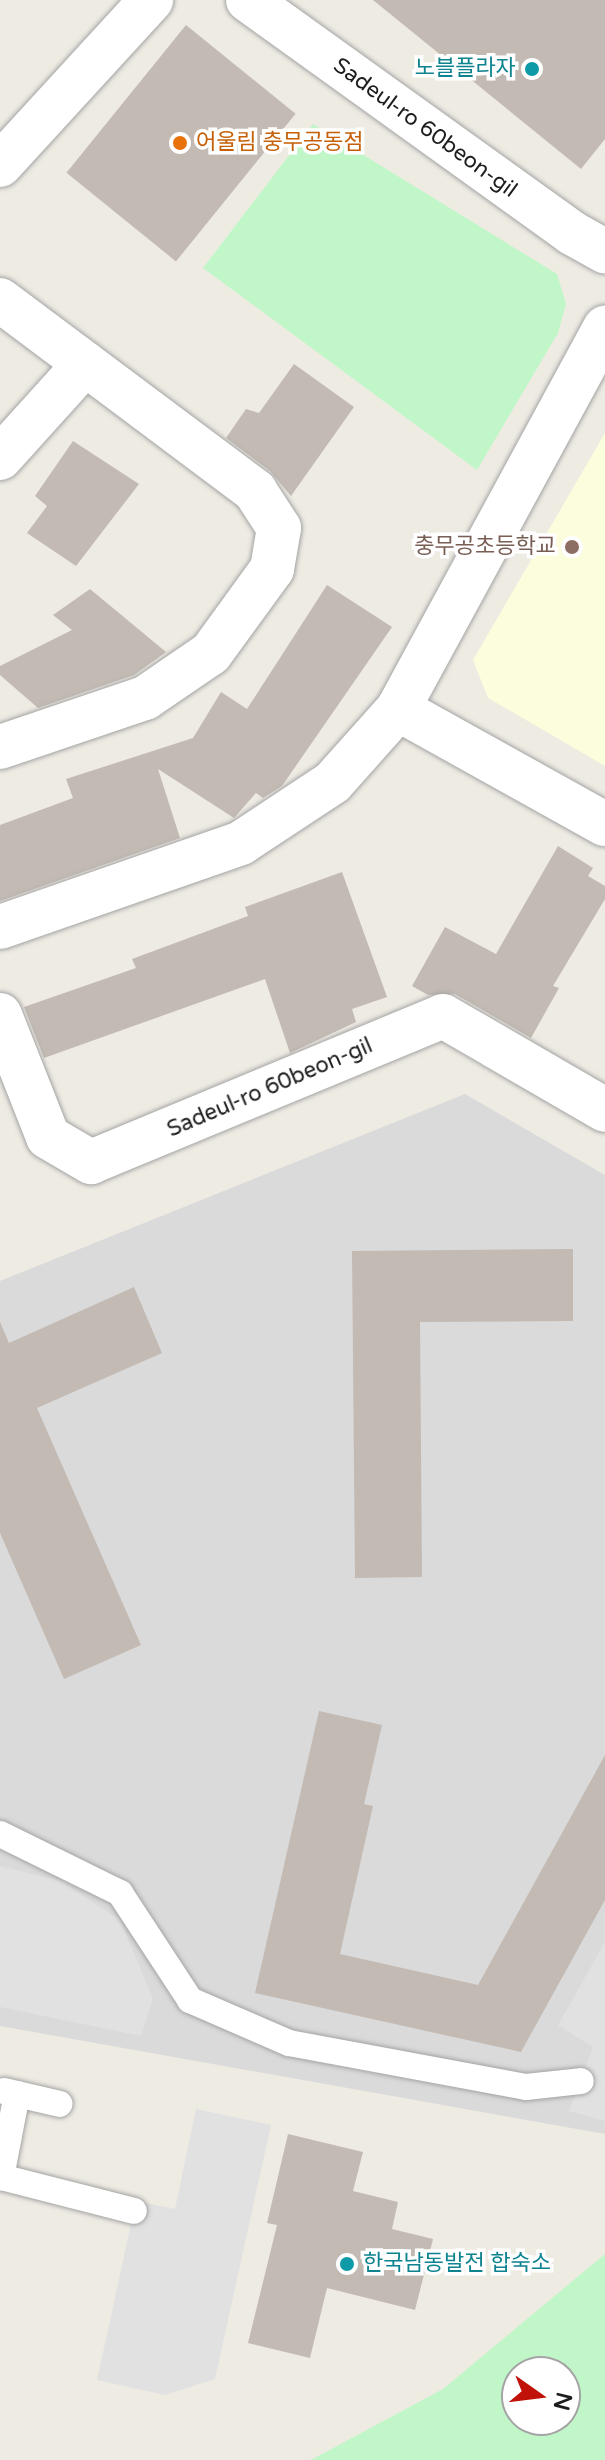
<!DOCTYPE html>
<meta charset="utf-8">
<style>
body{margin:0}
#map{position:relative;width:605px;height:2460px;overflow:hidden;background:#eeebe3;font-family:"Varela Round","Noto Sans KR",sans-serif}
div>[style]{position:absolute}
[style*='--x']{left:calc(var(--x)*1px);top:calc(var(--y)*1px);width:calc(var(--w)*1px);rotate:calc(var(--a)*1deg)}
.residential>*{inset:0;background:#dbdada}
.education>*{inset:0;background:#fcfddd}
.park>*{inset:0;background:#c1f7c8}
.parking>*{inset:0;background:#e1e1e1}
.building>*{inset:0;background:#c2bab3;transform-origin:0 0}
.roads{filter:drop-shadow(0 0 2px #a4a4a4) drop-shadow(0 0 2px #a4a4a4)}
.lane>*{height:26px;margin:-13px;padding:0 13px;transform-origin:13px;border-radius:13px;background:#fff}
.street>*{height:44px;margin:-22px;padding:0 22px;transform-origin:22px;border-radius:22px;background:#fff}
.dots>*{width:22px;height:22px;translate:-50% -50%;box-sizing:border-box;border:4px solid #fff;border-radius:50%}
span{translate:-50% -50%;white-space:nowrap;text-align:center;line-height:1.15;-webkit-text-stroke:7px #fff;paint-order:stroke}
.culture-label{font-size:22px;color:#0d838f}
.right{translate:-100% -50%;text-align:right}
.left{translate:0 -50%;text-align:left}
.street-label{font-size:22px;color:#1d1d1d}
.food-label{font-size:22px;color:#c56008}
.education-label{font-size:22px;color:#785e54}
.north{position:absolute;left:501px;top:2356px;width:80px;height:80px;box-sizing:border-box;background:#fff;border:2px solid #a5a5a5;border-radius:50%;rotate:104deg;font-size:22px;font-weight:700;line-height:32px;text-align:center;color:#1d1d1d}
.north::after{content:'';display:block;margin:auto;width:28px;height:36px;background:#c11209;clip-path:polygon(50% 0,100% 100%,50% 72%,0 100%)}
</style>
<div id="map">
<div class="residential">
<i style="clip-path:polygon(465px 1094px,605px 1175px,605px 2134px,0 2026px,0 1281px)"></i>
</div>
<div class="education">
<i style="clip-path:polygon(605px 433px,605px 766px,488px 698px,473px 660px)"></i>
</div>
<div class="park">
<i style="clip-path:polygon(313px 124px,557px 274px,566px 304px,558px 333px,477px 470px,203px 268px)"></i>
<i style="clip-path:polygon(evenodd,605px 2254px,605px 2460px,311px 2460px,443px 2389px,605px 2254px,565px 2372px,565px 2420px,517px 2420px,517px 2372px,565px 2372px)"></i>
</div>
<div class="parking">
<i style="clip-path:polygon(0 1866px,60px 1881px,120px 1920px,153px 1999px,141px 2036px,0 2007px)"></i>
<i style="clip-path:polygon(605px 1942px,605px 2121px,569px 2111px,593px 2047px,558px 2025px)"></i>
<i style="clip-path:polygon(196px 2109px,271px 2125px,215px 2379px,165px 2395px,97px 2380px,136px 2201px,175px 2209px)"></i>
</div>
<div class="building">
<i style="clip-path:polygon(373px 0,605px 0,605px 139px,581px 169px)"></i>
<i style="left:186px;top:25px;width:141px;height:190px;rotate:39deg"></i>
<i style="clip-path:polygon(294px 364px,354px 407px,291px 496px,270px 471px,226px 438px,246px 409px,259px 413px)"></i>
<i style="clip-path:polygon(73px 441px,139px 484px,76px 566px,27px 533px,47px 506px,35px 496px)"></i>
<i style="clip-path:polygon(327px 585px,392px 627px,282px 786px,263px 798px,256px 793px,234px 818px,158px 769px,180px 838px,0 901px,0 825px,73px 798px,66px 779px,193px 738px,221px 692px,247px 709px)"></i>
<i style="clip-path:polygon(90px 589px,166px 652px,134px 675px,38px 708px,0 675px,0 666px,72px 630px,53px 615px)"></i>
<i style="clip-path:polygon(558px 846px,593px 868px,588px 876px,605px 886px,605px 899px,553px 986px,559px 988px,531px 1038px,455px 994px,428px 995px,412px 986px,445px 927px,496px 954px)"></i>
<i style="clip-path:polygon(342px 872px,387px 997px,352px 1009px,356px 1022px,290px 1053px,265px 979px,44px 1058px,24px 1007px,136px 968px,132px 959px,248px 916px,245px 907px)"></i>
<i style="clip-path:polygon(573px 1249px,573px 1321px,420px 1322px,422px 1577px,355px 1578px,352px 1251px)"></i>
<i style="clip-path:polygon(134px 1287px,162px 1353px,37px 1408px,141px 1645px,64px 1679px,0 1533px,0 1322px,9px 1343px)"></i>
<i style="clip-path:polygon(319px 1711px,382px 1725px,364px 1804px,373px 1806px,340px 1954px,478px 1985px,605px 1755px,605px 1900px,521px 2052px,255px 1993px)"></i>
<i style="clip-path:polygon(288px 2134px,363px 2152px,353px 2191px,398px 2202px,392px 2229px,433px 2239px,415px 2310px,327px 2288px,310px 2358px,248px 2343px,277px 2225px,267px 2223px)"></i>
</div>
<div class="roads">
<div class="lane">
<i style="--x:0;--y:1834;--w:134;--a:26.2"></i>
<i style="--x:120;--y:1893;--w:128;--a:56.8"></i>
<i style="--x:190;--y:2000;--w:108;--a:23.5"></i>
<i style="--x:289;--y:2043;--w:241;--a:10.5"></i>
<i style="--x:526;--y:2087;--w:55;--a:-6.2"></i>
<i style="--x:4;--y:2091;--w:57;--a:13.1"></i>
<i style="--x:17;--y:2094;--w:85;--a:100.9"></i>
<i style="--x:1;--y:2177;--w:137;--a:14.3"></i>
</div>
<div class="street">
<i style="--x:248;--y:0;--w:399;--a:35.7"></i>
<i style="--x:572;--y:233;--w:38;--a:29"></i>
<i style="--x:0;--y:165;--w:224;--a:-47.5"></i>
<i style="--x:0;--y:300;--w:319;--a:36.8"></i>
<i style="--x:255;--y:491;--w:44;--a:57"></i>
<i style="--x:279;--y:528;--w:42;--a:99.7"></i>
<i style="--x:272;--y:569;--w:104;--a:126"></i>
<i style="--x:211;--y:653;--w:80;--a:145.7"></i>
<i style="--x:145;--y:698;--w:153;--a:161.3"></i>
<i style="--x:0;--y:458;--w:127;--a:-47.9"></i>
<i style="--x:398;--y:709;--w:237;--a:29.1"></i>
<i style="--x:0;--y:927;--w:255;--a:-19.2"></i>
<i style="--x:241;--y:843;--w:110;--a:-33.5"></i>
<i style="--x:333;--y:782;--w:98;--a:-48.3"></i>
<i style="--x:398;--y:709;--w:434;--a:-61.5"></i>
<i style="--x:0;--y:1015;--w:131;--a:68.5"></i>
<i style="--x:48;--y:1137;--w:50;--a:30.2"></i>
<i style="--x:91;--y:1162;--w:381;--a:-22.5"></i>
<i style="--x:443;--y:1016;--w:187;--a:30.1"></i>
</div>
</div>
<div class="dots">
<i style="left:532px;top:69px;background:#0f9aa8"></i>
<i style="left:180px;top:143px;background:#e8710a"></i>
<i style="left:572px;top:547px;background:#8d6e63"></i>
<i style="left:347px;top:2264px;background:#0f9aa8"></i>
</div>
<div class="culture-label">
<span class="right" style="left:516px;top:69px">노블플라자</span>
<span class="left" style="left:363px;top:2264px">한국남동발전 합숙소</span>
</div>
<div class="street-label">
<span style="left:425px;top:128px;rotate:36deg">Sadeul-ro 60beon-gil</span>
<span style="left:270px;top:1088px;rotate:-23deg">Sadeul-ro 60beon-gil</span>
</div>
<div class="food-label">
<span class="left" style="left:196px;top:143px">어울림 충무공동점</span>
</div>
<div class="education-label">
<span class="right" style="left:556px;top:547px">충무공초등학교</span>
</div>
<div class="north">N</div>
</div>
